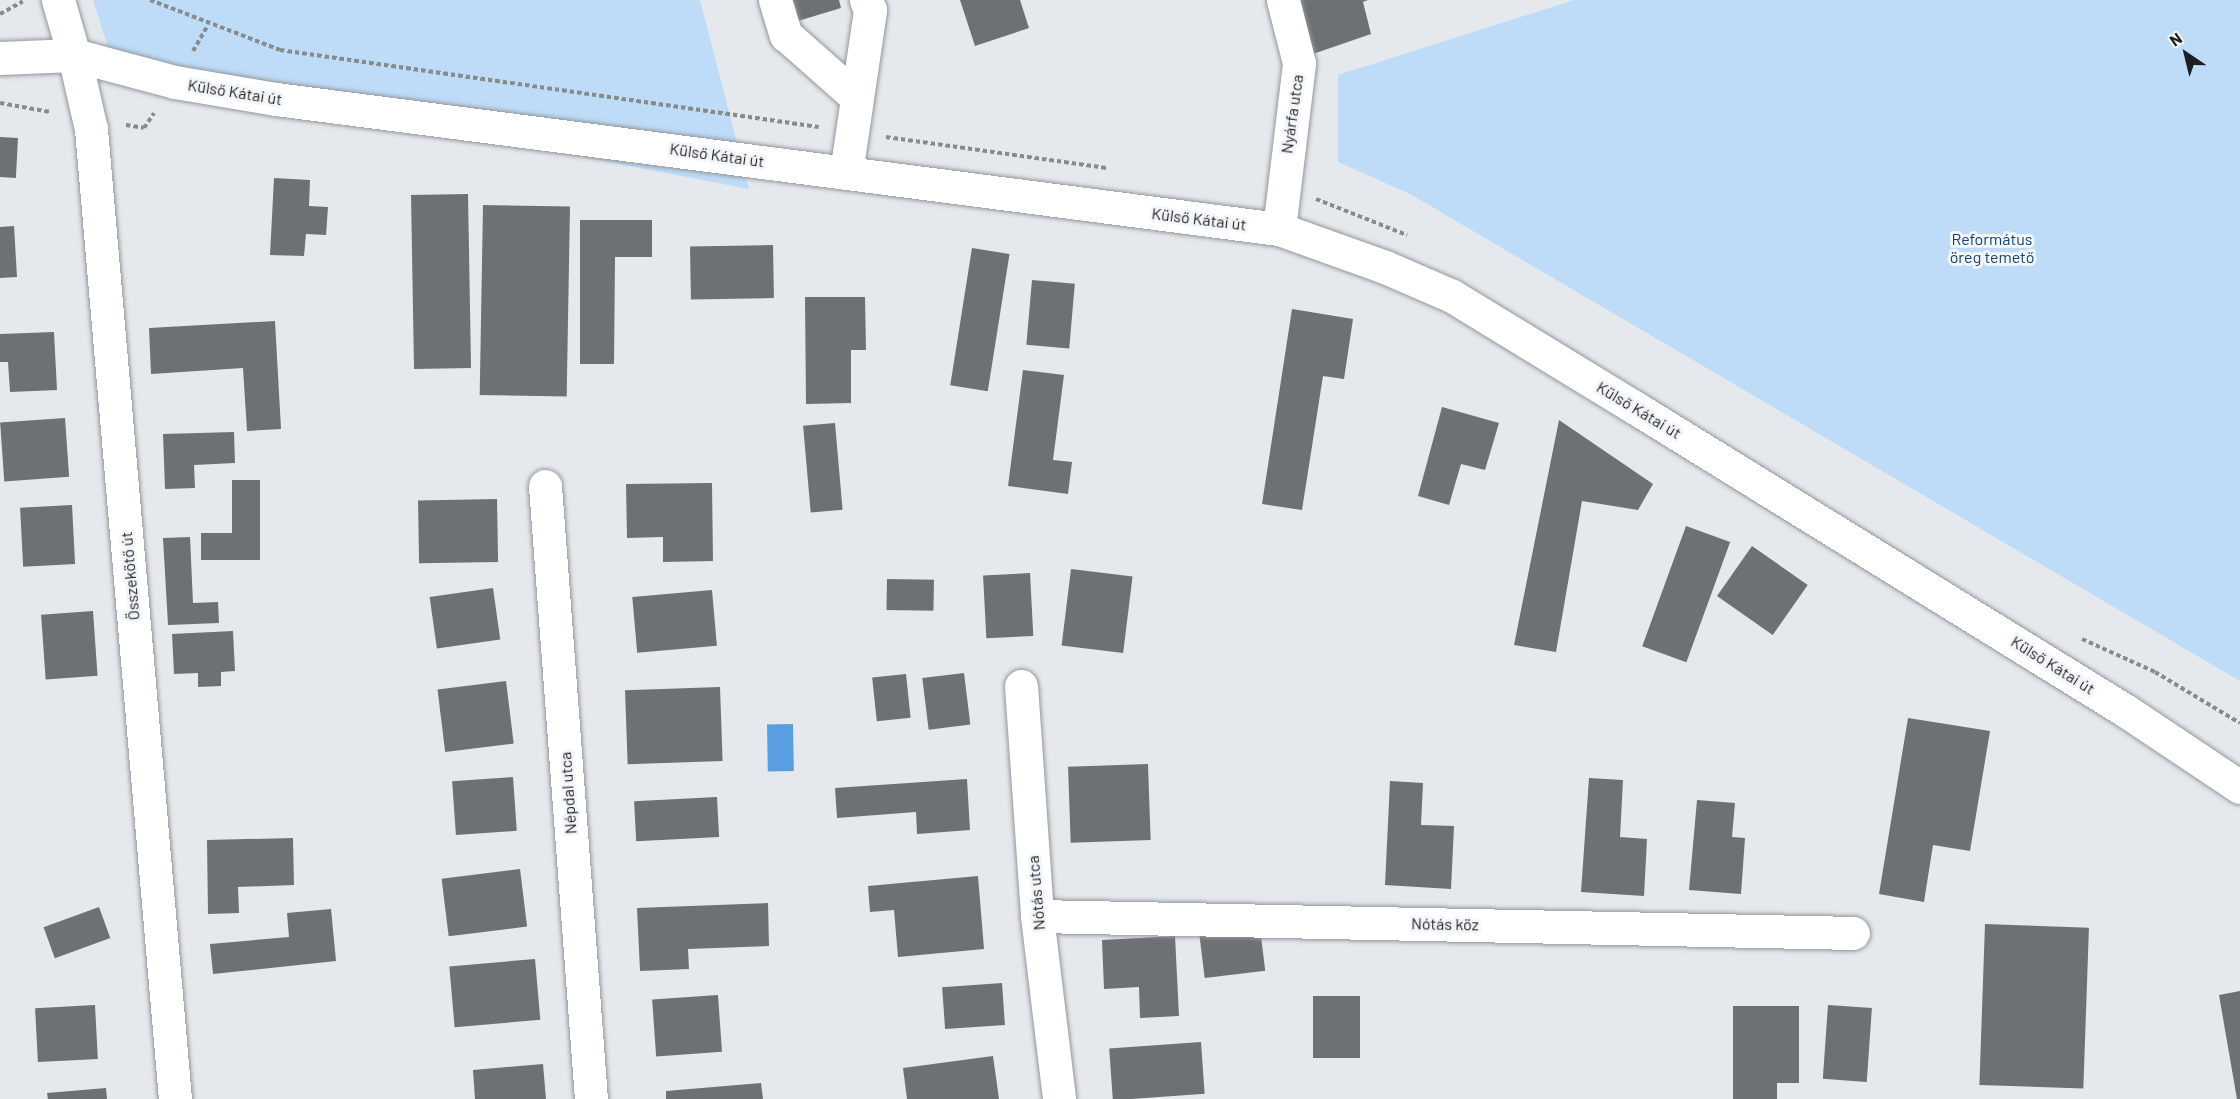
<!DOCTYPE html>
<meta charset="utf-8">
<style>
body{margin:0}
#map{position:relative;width:2240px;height:1099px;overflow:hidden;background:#e5e9ed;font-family:Barlow,sans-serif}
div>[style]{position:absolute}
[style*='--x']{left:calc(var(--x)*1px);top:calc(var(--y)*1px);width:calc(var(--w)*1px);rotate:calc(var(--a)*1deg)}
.green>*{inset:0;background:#bedbf8}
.water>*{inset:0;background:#5a9de0;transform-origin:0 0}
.building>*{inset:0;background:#6d7074;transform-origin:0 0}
.path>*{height:4px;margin-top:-2px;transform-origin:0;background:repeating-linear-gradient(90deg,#888b8e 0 4.5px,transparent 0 7.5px)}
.roads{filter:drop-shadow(0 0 2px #93979b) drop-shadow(0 0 2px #93979b)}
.minor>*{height:33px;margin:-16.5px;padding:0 16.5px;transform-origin:16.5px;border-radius:16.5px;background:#fff}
.major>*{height:33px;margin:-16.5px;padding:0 16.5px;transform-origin:16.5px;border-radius:16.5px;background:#fff}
span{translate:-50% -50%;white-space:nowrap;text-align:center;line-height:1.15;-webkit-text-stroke:6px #f2f6fa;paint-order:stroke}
.street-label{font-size:16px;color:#1e1f21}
.park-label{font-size:16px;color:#13436f}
.north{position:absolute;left:2156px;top:24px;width:60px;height:60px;-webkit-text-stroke:4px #f2f6fa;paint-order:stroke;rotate:325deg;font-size:16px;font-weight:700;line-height:24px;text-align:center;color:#1e1f21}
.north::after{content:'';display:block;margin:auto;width:21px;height:27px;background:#1e1f21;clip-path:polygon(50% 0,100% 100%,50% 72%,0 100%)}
</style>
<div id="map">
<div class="green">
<i style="clip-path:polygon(93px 0,700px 0,749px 189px,442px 130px,120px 85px)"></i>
<i style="clip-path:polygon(1574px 0,2240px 0,2240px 681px,1410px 194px,1338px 162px,1338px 75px)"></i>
</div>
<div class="water">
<i style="left:793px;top:724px;width:47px;height:26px;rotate:89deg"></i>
</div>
<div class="building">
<i style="clip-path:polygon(791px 0,839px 0,841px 8px,798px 21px)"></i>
<i style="clip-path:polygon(960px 0,1020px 0,1029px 28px,975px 46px)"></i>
<i style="clip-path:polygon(1293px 0,1368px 0,1363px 2px,1371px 34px,1310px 55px)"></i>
<i style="left:0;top:137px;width:18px;height:40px;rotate:3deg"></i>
<i style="clip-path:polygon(274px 178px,310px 180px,309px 206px,328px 207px,326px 235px,306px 234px,304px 256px,270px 255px)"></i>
<i style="left:468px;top:194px;width:174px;height:57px;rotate:89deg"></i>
<i style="left:483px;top:205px;width:87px;height:190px;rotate:1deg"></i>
<i style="clip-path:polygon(580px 220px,652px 220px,652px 257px,615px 257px,614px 364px,580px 364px)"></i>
<i style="clip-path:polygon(14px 226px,17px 277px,0 278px,0 227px)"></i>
<i style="left:773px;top:245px;width:53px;height:83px;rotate:89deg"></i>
<i style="left:972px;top:248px;width:38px;height:139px;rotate:9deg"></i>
<i style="left:1032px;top:280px;width:43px;height:65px;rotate:5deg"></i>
<i style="clip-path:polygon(805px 297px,865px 297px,866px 350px,851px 350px,851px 403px,806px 404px)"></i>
<i style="clip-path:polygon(1292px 309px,1353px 319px,1344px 379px,1323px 376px,1302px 510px,1262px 504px)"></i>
<i style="clip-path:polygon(275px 321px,281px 429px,247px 431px,243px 368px,151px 374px,149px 328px)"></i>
<i style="clip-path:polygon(54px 332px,57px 390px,10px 392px,8px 362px,0 362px,0 334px)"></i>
<i style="clip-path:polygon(1023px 370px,1064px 375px,1053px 460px,1072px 462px,1068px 494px,1008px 486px)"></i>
<i style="clip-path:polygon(1442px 407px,1499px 423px,1485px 470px,1461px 464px,1449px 505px,1418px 496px)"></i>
<i style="left:65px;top:418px;width:59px;height:65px;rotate:86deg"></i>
<i style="clip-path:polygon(1559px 420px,1653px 484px,1638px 510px,1582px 501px,1556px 652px,1514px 645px)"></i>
<i style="left:835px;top:423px;width:87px;height:32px;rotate:85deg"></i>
<i style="clip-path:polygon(234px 432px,235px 463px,194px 465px,195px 488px,165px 489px,163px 434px)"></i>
<i style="clip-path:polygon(232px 480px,260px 480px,260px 560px,201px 560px,201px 533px,232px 533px)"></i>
<i style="clip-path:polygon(712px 483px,713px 561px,663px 562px,663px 537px,627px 538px,626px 484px)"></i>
<i style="left:497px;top:499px;width:63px;height:79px;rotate:89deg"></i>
<i style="left:72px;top:505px;width:59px;height:52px;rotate:87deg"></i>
<i style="left:1686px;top:526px;width:47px;height:128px;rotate:20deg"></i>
<i style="clip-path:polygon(190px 537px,193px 603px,218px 602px,219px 623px,168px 625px,163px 538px)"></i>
<i style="left:1752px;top:546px;width:68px;height:61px;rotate:35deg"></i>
<i style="left:1071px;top:569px;width:62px;height:77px;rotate:7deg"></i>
<i style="left:1030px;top:573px;width:63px;height:47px;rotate:87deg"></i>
<i style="left:887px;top:579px;width:47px;height:31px;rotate:1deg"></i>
<i style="left:493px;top:588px;width:52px;height:64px;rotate:82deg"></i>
<i style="left:712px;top:590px;width:56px;height:80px;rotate:85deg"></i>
<i style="left:93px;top:611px;width:65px;height:52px;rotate:86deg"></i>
<i style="clip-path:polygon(233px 631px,235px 671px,221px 672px,221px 686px,198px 687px,198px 673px,174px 674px,172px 634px)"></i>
<i style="left:964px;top:673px;width:52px;height:42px;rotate:83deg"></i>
<i style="left:906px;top:674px;width:44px;height:34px;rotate:84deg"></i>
<i style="left:506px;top:681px;width:63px;height:69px;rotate:83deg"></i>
<i style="left:720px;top:687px;width:74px;height:95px;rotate:88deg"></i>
<i style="clip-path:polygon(1908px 718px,1990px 731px,1970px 851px,1933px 845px,1924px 902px,1879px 894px)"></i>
<i style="left:1148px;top:764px;width:76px;height:80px;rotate:88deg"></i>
<i style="left:513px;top:777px;width:54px;height:61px;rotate:86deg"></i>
<i style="clip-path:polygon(1589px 778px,1623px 780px,1620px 837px,1647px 839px,1644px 896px,1581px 892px)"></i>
<i style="clip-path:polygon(967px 779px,970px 830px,917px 834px,916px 812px,837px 818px,835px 788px)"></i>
<i style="clip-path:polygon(1390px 781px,1423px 783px,1421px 825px,1454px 826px,1451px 889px,1385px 885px)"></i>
<i style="left:717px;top:797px;width:40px;height:83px;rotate:87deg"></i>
<i style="clip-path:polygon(1697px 800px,1735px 803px,1732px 837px,1745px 838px,1741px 894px,1689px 890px)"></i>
<i style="clip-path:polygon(293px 838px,294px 885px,238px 887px,239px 913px,208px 914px,207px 840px)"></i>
<i style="left:520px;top:869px;width:58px;height:79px;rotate:83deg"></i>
<i style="clip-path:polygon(978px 876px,984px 949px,898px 957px,894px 910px,870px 912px,868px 886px)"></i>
<i style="clip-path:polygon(768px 903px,769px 946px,688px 949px,689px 969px,640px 971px,637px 908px)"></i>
<i style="left:99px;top:907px;width:33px;height:59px;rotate:70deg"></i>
<i style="clip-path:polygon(331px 909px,336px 961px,213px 974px,210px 944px,289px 937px,287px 913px)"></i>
<i style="left:1985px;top:924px;width:104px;height:161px;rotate:2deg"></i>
<i style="left:1260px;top:928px;width:43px;height:61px;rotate:83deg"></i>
<i style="clip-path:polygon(1175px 936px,1179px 1016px,1140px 1018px,1139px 987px,1104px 989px,1102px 940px)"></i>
<i style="left:535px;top:959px;width:61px;height:86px;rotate:85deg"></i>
<i style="left:1002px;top:983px;width:42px;height:60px;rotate:86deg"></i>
<i style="clip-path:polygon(2240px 991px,2240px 1099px,2237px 1099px,2219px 995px)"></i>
<i style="left:718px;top:995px;width:57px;height:66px;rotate:86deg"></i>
<i style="left:1313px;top:996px;width:47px;height:62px"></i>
<i style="left:95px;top:1005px;width:54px;height:60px;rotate:87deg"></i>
<i style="left:1828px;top:1005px;width:44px;height:74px;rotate:4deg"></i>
<i style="clip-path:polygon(1733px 1006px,1799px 1006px,1799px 1083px,1777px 1083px,1777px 1099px,1733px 1099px)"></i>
<i style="left:1201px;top:1042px;width:52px;height:92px;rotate:86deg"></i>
<i style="clip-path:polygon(993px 1056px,999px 1099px,907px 1099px,903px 1068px)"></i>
<i style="clip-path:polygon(543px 1064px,546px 1099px,475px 1099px,473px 1070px)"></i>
<i style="clip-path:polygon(761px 1083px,763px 1099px,666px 1099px,666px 1091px)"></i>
<i style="clip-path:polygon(106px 1088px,107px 1099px,48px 1099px,47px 1093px)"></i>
</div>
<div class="path">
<i style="--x:150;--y:0;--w:139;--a:21"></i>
<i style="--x:280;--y:50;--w:544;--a:8.13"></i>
<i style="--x:0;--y:14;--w:26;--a:-29"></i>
<i style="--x:193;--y:51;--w:30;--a:-60"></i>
<i style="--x:0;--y:103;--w:51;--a:10.2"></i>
<i style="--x:126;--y:125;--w:18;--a:9"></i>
<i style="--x:144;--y:128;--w:18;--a:-56"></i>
<i style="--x:886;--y:137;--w:223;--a:8"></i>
<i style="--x:1316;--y:199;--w:98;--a:21.6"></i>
<i style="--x:2082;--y:639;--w:80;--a:24.3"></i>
<i style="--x:2155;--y:672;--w:99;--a:31"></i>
</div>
<div class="roads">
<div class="minor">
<i style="--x:775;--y:0;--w:37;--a:73"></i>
<i style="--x:786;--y:35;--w:92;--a:41.5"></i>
<i style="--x:0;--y:58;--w:74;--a:-2.3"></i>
<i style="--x:74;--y:55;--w:76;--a:77.1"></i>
<i style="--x:91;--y:129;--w:974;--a:85.05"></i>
<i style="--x:846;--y:173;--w:165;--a:-81.6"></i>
<i style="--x:870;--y:10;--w:11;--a:-112"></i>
<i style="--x:1279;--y:229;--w:167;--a:-83.1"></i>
<i style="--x:1299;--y:63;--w:65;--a:-104.3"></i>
<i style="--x:545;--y:486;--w:615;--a:85.71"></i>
<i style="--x:1021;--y:686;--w:231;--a:86"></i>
<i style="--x:1037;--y:916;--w:184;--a:83.1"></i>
<i style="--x:1037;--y:916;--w:816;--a:1.19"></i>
</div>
<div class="major">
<i style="--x:58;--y:0;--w:57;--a:73.8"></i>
<i style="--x:74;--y:55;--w:105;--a:15"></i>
<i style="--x:175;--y:82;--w:102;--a:9.6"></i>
<i style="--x:276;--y:99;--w:1011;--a:7.39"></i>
<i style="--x:1279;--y:229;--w:113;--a:19.7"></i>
<i style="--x:1385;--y:267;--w:73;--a:23.4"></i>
<i style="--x:1452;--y:296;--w:213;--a:31.4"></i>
<i style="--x:1634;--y:407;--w:578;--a:31.71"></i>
<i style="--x:2126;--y:711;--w:137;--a:33.7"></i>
</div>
</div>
<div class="street-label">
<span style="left:235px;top:92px;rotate:9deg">Külső Kátai út</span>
<span style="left:1292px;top:114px;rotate:-82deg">Nyárfa utca</span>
<span style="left:717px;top:155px;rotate:8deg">Külső Kátai út</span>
<span style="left:1199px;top:219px;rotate:7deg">Külső Kátai út</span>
<span style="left:1639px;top:410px;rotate:31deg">Külső Kátai út</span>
<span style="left:130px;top:576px;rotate:-95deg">Összekötő út</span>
<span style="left:2053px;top:665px;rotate:32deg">Külső Kátai út</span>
<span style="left:568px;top:793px;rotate:-94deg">Népdal utca</span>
<span style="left:1036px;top:893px;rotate:-95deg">Nótás utca</span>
<span style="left:1445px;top:924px;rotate:1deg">Nótás köz</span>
</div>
<div class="park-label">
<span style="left:1992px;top:248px">Református<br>öreg temető</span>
</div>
<div class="north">N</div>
</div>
